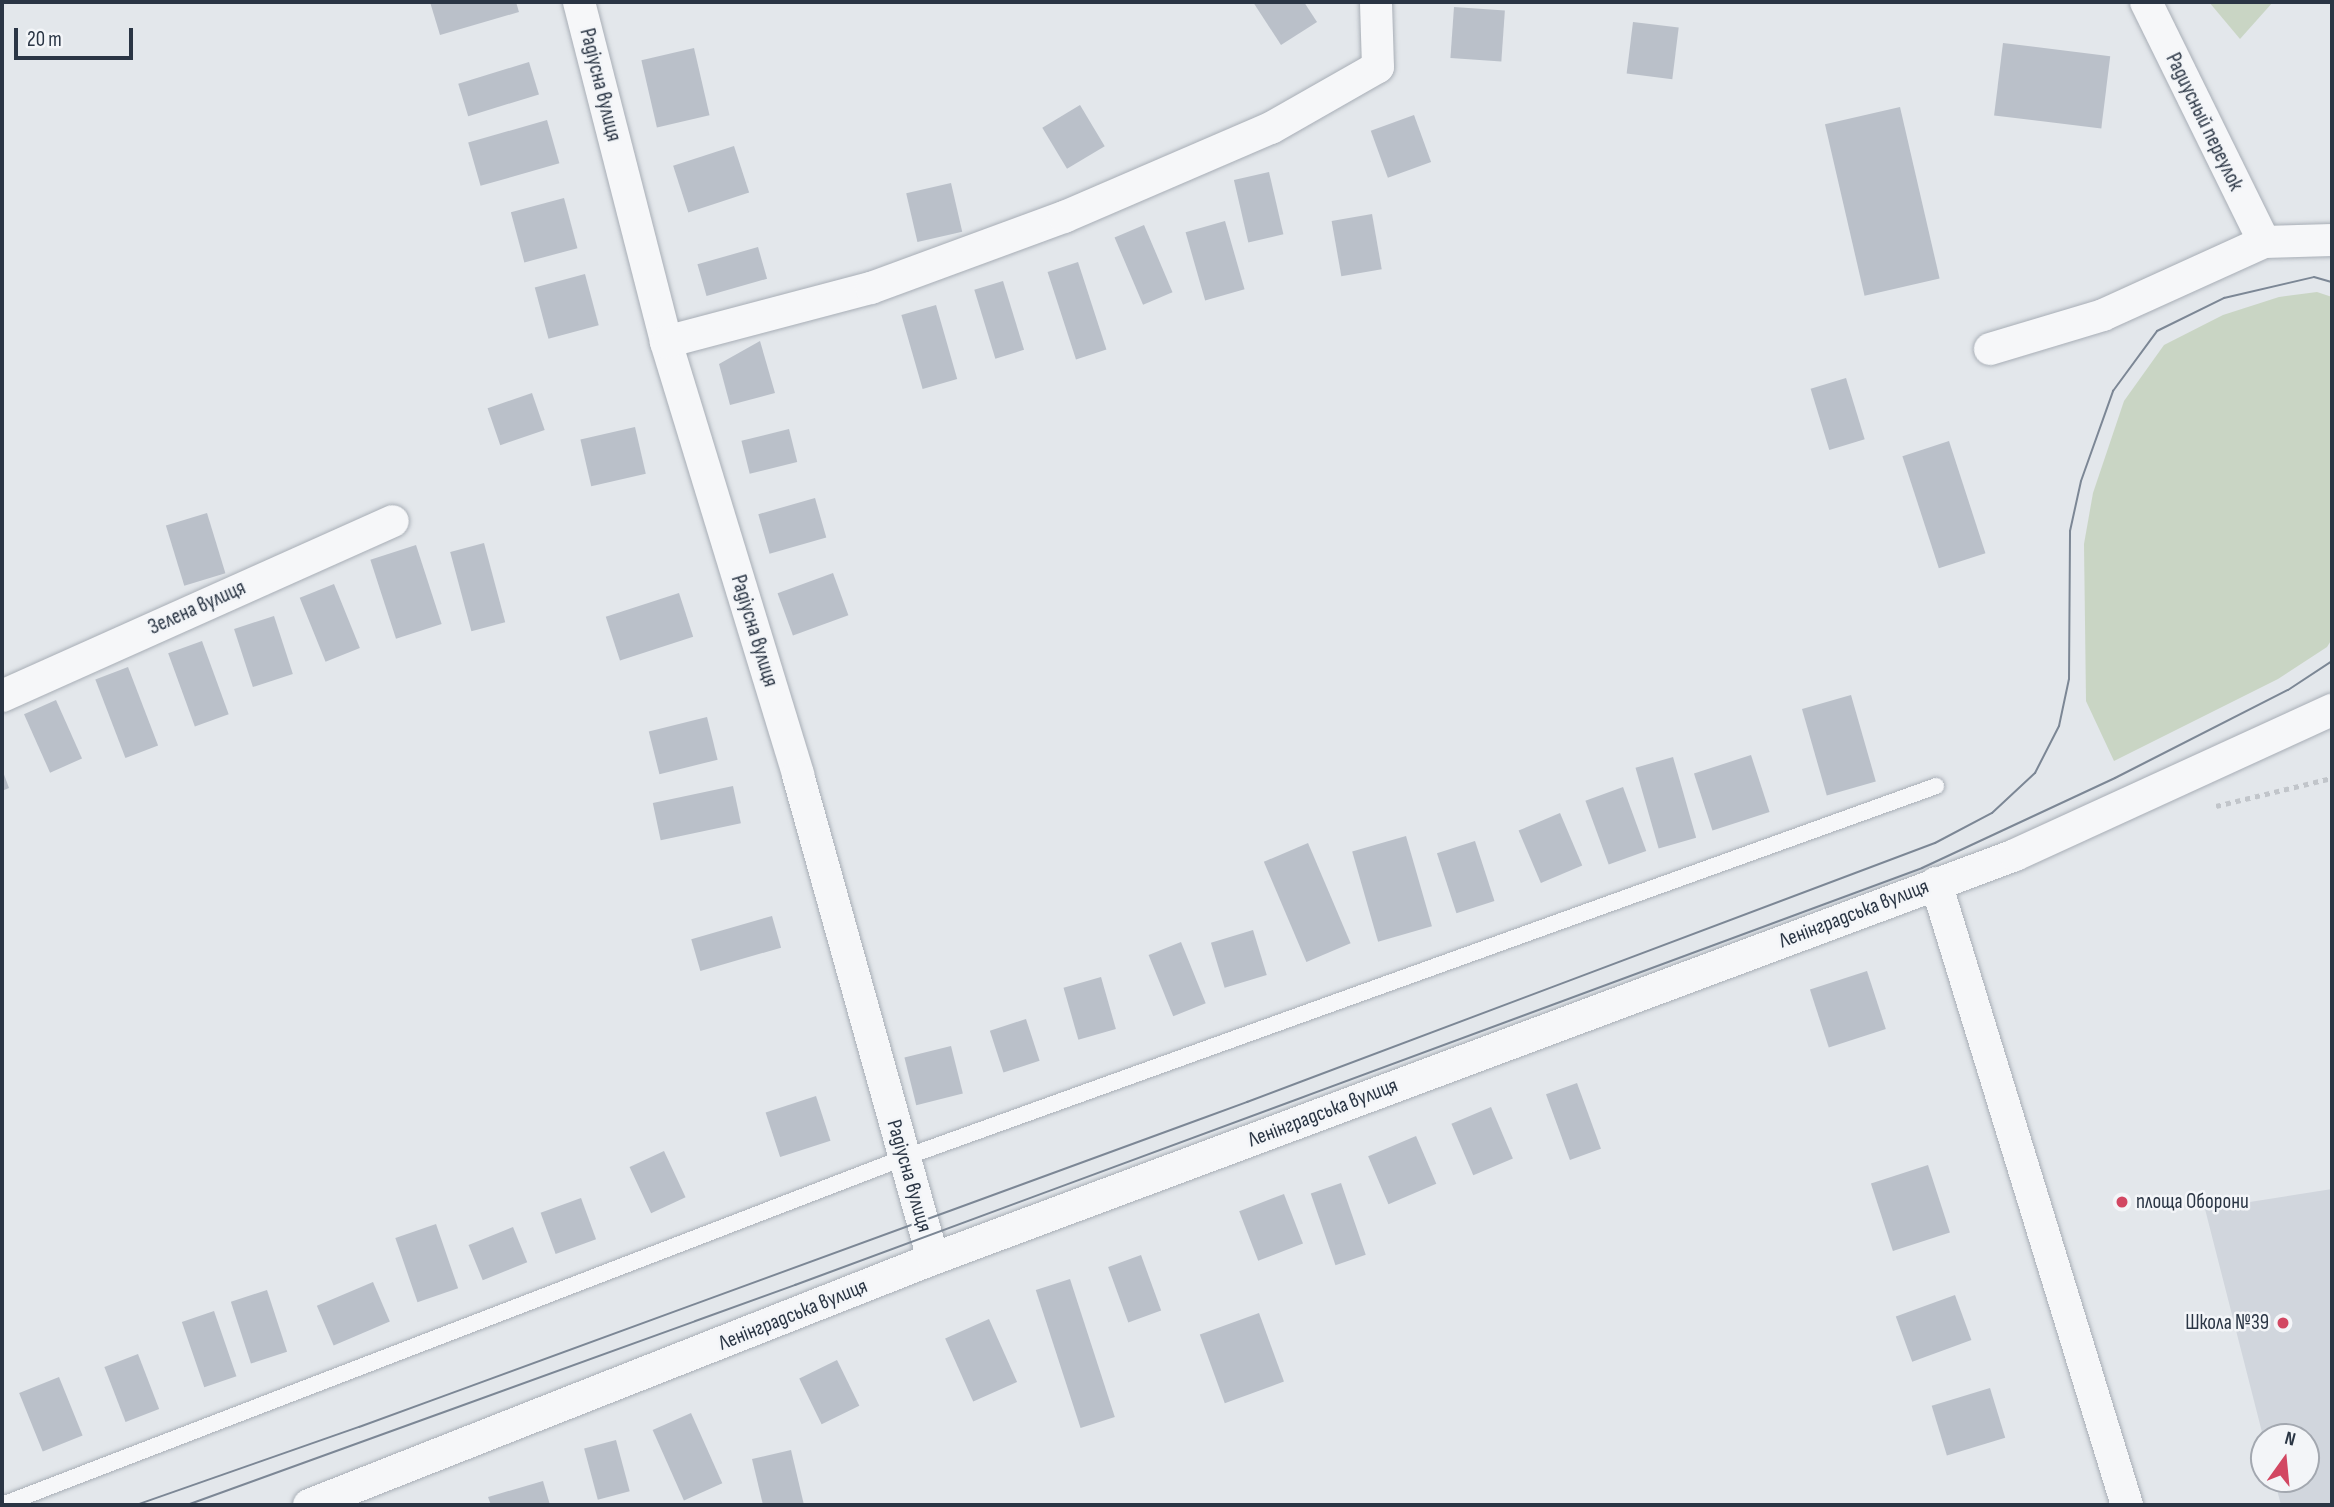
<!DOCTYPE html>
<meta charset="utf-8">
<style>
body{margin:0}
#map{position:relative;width:2334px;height:1507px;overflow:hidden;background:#e3e7eb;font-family:"Sofia Sans Condensed",sans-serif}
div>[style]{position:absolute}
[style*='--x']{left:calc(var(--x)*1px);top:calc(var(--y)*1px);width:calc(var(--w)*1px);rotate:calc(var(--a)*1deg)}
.built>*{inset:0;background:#d1d6dd}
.green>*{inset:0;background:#c9d5c4}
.building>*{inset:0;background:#bac0c9;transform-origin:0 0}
.path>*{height:4.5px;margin-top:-2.25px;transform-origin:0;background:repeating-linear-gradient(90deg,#c1c5ca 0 5px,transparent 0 10px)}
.roads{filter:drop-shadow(0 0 2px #a8aeb6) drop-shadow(0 0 2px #a8aeb6)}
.service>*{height:16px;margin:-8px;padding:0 8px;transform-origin:8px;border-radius:8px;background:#f6f7f9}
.minor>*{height:32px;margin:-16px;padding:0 16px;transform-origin:16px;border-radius:16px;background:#f6f7f9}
.tram>*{height:2px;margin:-1px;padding:0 1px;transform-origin:1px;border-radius:1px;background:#7c8795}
.dots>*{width:19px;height:19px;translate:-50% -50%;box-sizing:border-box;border:4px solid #f3f5f8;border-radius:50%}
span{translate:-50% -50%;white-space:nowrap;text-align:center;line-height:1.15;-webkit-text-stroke:5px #f3f5f8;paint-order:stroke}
.street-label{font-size:21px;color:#2a3544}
.poi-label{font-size:21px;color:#2a3544}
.left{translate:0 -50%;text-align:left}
.right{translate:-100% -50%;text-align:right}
.frame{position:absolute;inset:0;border:4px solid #2a3544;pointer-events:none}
.north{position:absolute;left:2250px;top:1423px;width:70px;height:70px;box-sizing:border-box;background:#f3f5f8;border:2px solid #a3a8b0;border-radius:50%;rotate:15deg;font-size:19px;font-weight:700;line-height:28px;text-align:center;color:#2a3544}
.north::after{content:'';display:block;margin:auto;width:24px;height:32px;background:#d24762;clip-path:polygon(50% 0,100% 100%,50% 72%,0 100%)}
.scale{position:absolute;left:14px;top:28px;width:119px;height:32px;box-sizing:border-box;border:4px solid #2a3544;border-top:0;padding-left:9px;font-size:21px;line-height:24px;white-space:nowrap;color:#2a3544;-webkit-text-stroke:5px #f3f5f8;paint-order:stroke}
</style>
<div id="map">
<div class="built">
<i style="clip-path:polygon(2332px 1189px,2332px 1505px,2281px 1505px,2274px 1479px,2306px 1479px,2306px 1437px,2264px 1437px,2264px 1440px,2205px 1209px)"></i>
</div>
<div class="green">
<i style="clip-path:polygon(2209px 2px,2273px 2px,2240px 39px)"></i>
<i style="clip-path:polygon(2317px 292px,2332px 297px,2332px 639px,2327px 647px,2278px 679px,2114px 761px,2086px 701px,2084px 544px,2093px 493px,2124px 401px,2164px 345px,2223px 315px,2279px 297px)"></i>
</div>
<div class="building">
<i style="clip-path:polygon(430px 2px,516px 2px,519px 12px,440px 35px)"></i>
<i style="clip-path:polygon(1253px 2px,1304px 2px,1317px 22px,1281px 45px)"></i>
<i style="left:1454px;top:7px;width:51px;height:51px;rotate:4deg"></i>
<i style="left:1633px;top:22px;width:46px;height:52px;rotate:7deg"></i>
<i style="left:2003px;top:43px;width:108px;height:73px;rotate:7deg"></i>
<i style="left:694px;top:48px;width:69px;height:54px;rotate:77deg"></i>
<i style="left:529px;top:62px;width:34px;height:74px;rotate:73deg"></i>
<i style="left:1080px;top:105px;width:48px;height:44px;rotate:59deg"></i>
<i style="left:1900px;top:107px;width:176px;height:77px;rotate:77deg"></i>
<i style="left:1414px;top:115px;width:50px;height:46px;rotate:70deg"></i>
<i style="left:547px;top:120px;width:45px;height:82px;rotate:74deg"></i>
<i style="left:734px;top:146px;width:49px;height:64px;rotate:72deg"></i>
<i style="left:1269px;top:172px;width:64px;height:36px;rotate:77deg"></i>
<i style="left:951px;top:183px;width:50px;height:46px;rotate:77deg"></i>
<i style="left:564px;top:198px;width:52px;height:55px;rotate:75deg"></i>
<i style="left:1372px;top:214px;width:56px;height:41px;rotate:80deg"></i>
<i style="left:1225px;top:221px;width:71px;height:41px;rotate:74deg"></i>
<i style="left:1144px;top:225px;width:73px;height:32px;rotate:67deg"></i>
<i style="left:758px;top:247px;width:33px;height:63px;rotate:74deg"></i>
<i style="left:1078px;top:262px;width:92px;height:32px;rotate:72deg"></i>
<i style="left:585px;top:274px;width:53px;height:52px;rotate:75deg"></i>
<i style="left:1003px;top:281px;width:72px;height:30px;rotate:73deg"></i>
<i style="left:936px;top:305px;width:77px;height:36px;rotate:74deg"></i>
<i style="clip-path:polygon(760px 341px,775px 393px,730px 405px,719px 364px)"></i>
<i style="left:1846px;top:378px;width:64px;height:37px;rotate:73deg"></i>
<i style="left:532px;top:393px;width:39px;height:47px;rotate:71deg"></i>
<i style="left:635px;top:427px;width:48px;height:56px;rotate:77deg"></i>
<i style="left:789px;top:429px;width:34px;height:49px;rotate:76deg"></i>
<i style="left:1949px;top:441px;width:118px;height:49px;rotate:72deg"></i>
<i style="left:815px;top:498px;width:41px;height:59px;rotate:74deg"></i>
<i style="left:207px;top:513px;width:63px;height:43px;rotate:73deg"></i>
<i style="left:484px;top:543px;width:82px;height:35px;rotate:75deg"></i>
<i style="left:416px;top:545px;width:83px;height:48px;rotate:72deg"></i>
<i style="left:833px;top:573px;width:45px;height:59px;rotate:70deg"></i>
<i style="left:334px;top:584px;width:69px;height:37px;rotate:68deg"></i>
<i style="left:679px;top:593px;width:46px;height:77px;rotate:72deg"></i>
<i style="left:274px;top:616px;width:61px;height:42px;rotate:72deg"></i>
<i style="left:202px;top:641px;width:78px;height:36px;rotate:70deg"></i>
<i style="left:128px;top:667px;width:84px;height:35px;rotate:69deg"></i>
<i style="left:1851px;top:695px;width:90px;height:51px;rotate:74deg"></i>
<i style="left:56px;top:700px;width:64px;height:35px;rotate:66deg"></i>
<i style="left:707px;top:717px;width:44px;height:60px;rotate:76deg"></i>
<i style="left:1751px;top:755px;width:60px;height:60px;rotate:72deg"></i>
<i style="left:1673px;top:757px;width:84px;height:39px;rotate:74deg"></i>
<i style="clip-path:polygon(2px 769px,9px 788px,2px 791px)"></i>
<i style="left:733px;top:786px;width:38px;height:82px;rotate:78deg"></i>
<i style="left:1623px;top:787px;width:68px;height:40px;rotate:70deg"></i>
<i style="left:1560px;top:813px;width:57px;height:45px;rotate:67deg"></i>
<i style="left:1406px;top:836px;width:94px;height:56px;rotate:74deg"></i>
<i style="left:1475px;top:841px;width:63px;height:40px;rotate:72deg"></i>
<i style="left:1308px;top:843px;width:109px;height:48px;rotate:67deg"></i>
<i style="left:772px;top:916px;width:33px;height:84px;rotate:74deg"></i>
<i style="left:1253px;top:930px;width:47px;height:44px;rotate:73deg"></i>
<i style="left:1181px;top:942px;width:66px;height:35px;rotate:68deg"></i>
<i style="left:1867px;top:971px;width:61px;height:60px;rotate:72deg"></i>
<i style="left:1101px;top:977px;width:54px;height:39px;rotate:74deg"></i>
<i style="left:1026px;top:1019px;width:44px;height:38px;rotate:72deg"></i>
<i style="left:951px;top:1046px;width:49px;height:48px;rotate:76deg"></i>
<i style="left:1577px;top:1083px;width:70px;height:33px;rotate:70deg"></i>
<i style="left:816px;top:1096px;width:47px;height:53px;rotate:72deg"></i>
<i style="left:1491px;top:1107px;width:56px;height:43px;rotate:67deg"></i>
<i style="left:1416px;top:1136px;width:52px;height:52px;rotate:67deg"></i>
<i style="left:664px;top:1151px;width:51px;height:38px;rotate:65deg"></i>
<i style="left:1928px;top:1165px;width:71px;height:60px;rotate:72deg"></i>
<i style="left:1341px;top:1183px;width:76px;height:32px;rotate:71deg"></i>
<i style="left:1284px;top:1194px;width:53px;height:48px;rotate:69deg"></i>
<i style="left:581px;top:1198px;width:44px;height:43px;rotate:70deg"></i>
<i style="left:436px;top:1224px;width:68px;height:43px;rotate:71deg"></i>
<i style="left:513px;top:1227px;width:38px;height:48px;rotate:68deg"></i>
<i style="left:1141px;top:1255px;width:59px;height:35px;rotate:70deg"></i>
<i style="left:1070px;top:1279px;width:145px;height:36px;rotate:72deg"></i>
<i style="left:373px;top:1282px;width:43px;height:61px;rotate:67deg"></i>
<i style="left:267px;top:1290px;width:65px;height:38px;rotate:72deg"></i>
<i style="left:1955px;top:1295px;width:48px;height:63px;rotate:70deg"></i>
<i style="left:214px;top:1311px;width:69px;height:34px;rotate:71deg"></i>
<i style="left:1259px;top:1313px;width:73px;height:63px;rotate:70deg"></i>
<i style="left:989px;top:1319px;width:69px;height:48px;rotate:66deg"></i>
<i style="left:138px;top:1354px;width:59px;height:36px;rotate:69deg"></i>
<i style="left:837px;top:1360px;width:51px;height:42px;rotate:64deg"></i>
<i style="left:59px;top:1377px;width:63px;height:43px;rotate:68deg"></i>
<i style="left:1990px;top:1388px;width:52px;height:61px;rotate:73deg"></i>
<i style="left:691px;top:1413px;width:77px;height:42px;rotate:66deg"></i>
<i style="left:616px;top:1440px;width:53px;height:33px;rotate:75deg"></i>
<i style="clip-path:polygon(791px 1450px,804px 1505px,763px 1505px,752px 1459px)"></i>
<i style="clip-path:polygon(543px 1481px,550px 1505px,491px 1505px,488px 1497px)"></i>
</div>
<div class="path">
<i style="--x:2216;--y:806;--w:119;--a:-13.6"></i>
</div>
<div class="roads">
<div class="service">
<i style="--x:2;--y:1505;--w:966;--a:-21.06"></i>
<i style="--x:903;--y:1158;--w:1098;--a:-19.8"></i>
</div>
<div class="minor">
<i style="--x:579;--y:2;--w:351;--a:75.6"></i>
<i style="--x:666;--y:342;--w:453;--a:73"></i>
<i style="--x:798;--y:775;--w:502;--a:74.41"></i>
<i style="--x:2146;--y:2;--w:267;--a:63.8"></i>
<i style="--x:666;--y:342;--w:212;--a:-14.8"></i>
<i style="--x:871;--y:288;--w:206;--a:-20.2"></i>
<i style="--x:1064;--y:217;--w:225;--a:-23.3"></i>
<i style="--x:1271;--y:128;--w:123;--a:-29.7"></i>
<i style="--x:1378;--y:67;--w:65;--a:-91.8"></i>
<i style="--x:1990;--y:349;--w:118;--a:-16.7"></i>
<i style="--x:2103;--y:315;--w:177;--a:-24.4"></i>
<i style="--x:2264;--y:242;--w:68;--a:-1.7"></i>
<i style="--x:2;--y:696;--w:428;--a:-24.1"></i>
<i style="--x:1936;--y:883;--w:651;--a:72.93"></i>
<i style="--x:309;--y:1505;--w:671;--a:-21.52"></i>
<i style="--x:933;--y:1259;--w:1155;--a:-20.47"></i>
<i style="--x:2015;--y:855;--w:349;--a:-24.6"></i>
</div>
</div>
<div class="tram">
<i style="--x:136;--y:1505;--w:236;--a:-19.3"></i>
<i style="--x:359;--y:1427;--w:946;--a:-20.1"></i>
<i style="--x:1247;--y:1102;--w:735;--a:-20.63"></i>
<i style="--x:1935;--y:843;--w:64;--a:-27.8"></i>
<i style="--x:1992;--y:813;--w:59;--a:-42.9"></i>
<i style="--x:2035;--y:773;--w:53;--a:-62.9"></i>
<i style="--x:2059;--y:726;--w:48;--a:-78"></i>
<i style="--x:2069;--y:679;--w:148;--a:-89.6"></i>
<i style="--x:2070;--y:531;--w:51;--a:-77.6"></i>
<i style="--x:2081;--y:481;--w:96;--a:-70.4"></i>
<i style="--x:2113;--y:391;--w:74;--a:-53.7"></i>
<i style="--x:2157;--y:331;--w:75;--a:-26.2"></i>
<i style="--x:2224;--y:298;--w:92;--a:-13.1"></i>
<i style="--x:2314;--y:277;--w:19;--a:16"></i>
<i style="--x:187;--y:1505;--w:647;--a:-19.89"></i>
<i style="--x:795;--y:1285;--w:1202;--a:-20.3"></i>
<i style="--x:1922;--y:868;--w:213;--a:-25"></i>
<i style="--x:2115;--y:778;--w:194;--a:-27"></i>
<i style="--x:2288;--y:690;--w:53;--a:-33.4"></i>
</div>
<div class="dots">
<i style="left:2122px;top:1202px;background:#d24762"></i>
<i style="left:2283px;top:1323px;background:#d24762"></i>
</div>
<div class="street-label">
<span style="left:600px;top:85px;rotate:76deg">Радіусна вулиця</span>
<span style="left:2204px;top:122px;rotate:64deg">Радиусный переулок</span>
<span style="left:197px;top:608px;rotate:-24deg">Зелена вулиця</span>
<span style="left:754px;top:631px;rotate:73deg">Радіусна вулиця</span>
<span style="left:1854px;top:914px;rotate:-21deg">Ленінградська вулиця</span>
<span style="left:1323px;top:1113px;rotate:-21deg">Ленінградська вулиця</span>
<span style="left:909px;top:1176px;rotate:74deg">Радіусна вулиця</span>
<span style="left:793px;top:1315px;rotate:-22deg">Ленінградська вулиця</span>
</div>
<div class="poi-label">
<span class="left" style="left:2136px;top:1202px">площа Оборони</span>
<span class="right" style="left:2269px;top:1323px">Школа №39</span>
</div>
<div class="frame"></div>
<div class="north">N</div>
<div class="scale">20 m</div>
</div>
